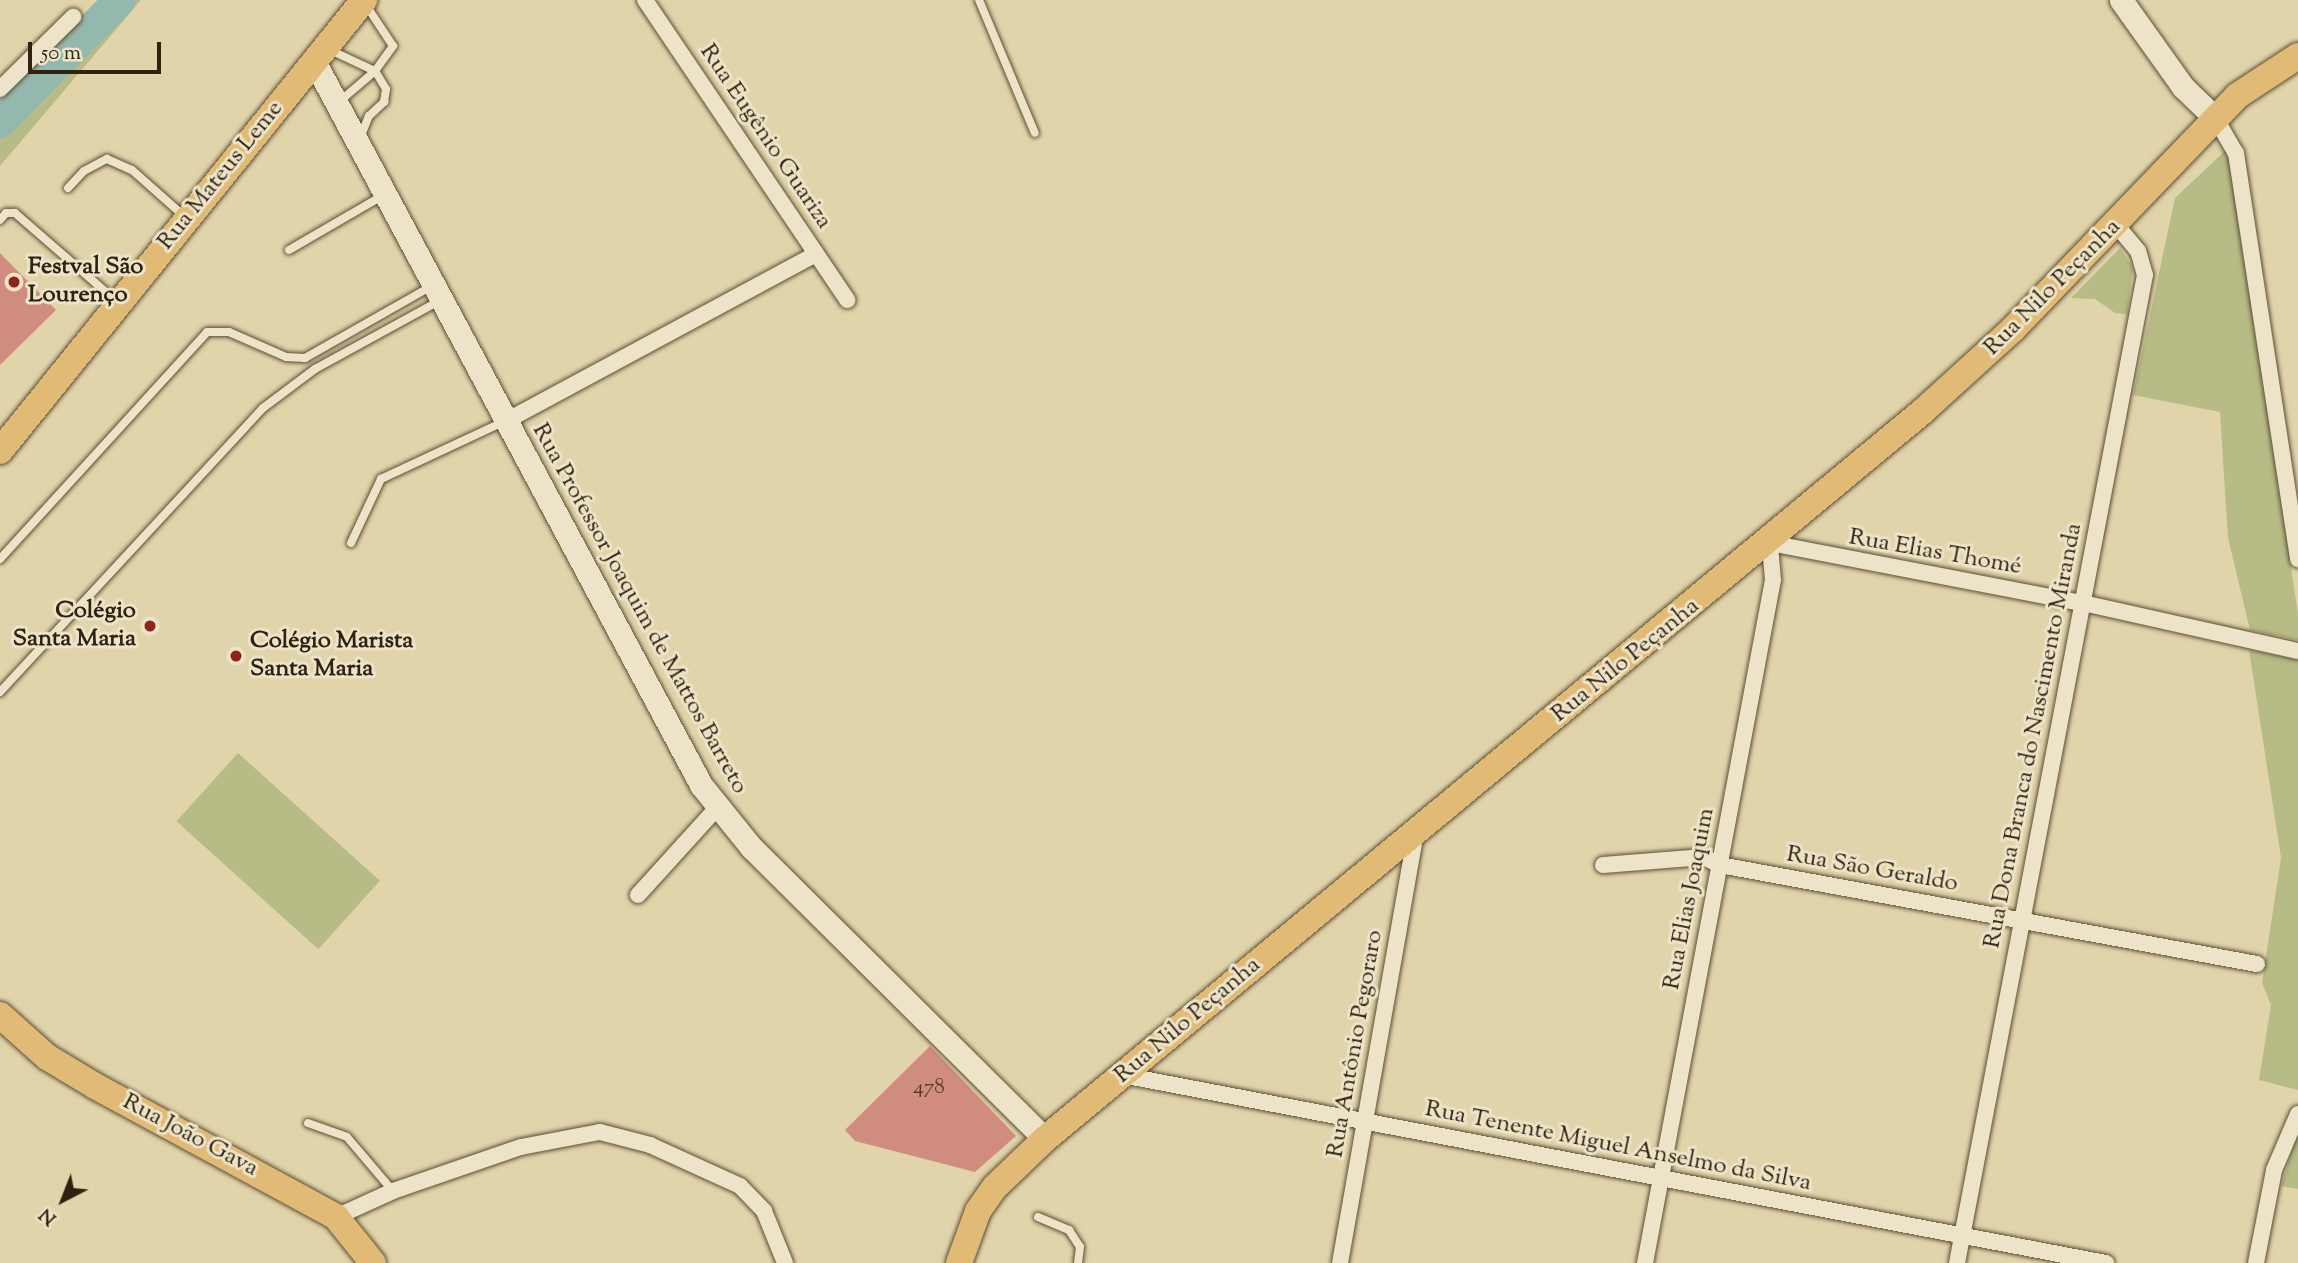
<!DOCTYPE html>
<meta charset="utf-8">
<style>
body{margin:0}
#map{position:relative;width:2298px;height:1263px;overflow:hidden;background:#e2d4aa;font-family:"Sorts Mill Goudy",serif}
div>[style]{position:absolute}
[style*='--x']{left:calc(var(--x)*1px);top:calc(var(--y)*1px);width:calc(var(--w)*1px);rotate:calc(var(--a)*1deg)}
.green>*{inset:0;background:#b7bc86;transform-origin:0 0}
.river>*{height:32px;margin:-16px;padding:0 16px;transform-origin:16px;border-radius:16px;background:#95b8ae}
.building>*{inset:0;background:#d08d7f}
.roads{filter:drop-shadow(0 0 2px #5b4e36) drop-shadow(0 0 2px #5b4e36)}
.lane>*{height:8px;margin:-4px;padding:0 4px;transform-origin:4px;border-radius:4px;background:#ece3c8}
.street>*{height:16px;margin:-8px;padding:0 8px;transform-origin:8px;border-radius:8px;background:#ece3c8}
.secondary>*{height:23px;margin:-11.5px;padding:0 11.5px;transform-origin:11.5px;border-radius:11.5px;background:#ece3c8}
.primary>*{height:26px;margin:-13px;padding:0 13px;transform-origin:13px;border-radius:13px;background:#e1ba75}
.dots>*{width:19px;height:19px;translate:-50% -50%;box-sizing:border-box;border:4px solid #ece3c8;border-radius:50%}
span{translate:-50% -50%;white-space:nowrap;text-align:center;line-height:1.15;-webkit-text-stroke:6px #ece3c8;paint-order:stroke}
.number-label{font-size:21px;color:#563d2c}
.number-label span{-webkit-text-stroke-width:0}
.street-label{font-size:24px;color:#2e2210}
.poi-label{font-size:24px;color:#2e2210;font-weight:700}
.left{translate:0 -50%;text-align:left}
.right{translate:-100% -50%;text-align:right}
.north{position:absolute;left:28px;top:1165px;width:70px;height:70px;-webkit-text-stroke:5px #ece3c8;paint-order:stroke;rotate:222deg;font-size:19px;font-weight:700;line-height:28px;text-align:center;color:#2e2210}
.north::after{content:'';display:block;margin:auto;width:24px;height:32px;background:#2e2210;clip-path:polygon(50% 0,100% 100%,50% 72%,0 100%)}
.scale{position:absolute;left:28px;top:42px;width:133px;height:32px;box-sizing:border-box;border:4px solid #2e2210;border-top:0;padding-left:9px;font-size:21px;line-height:24px;white-space:nowrap;color:#2e2210;-webkit-text-stroke:5px #ece3c8;paint-order:stroke}
</style>
<div id="map">
<div class="green">
<i style="clip-path:polygon(101px 0,141px 0,0 166px,0 103px)"></i>
<i style="clip-path:polygon(2228px 148px,2298px 614px,2298px 640px,2250px 630px,2228px 538px,2220px 412px,2133px 395px,2175px 198px)"></i>
<i style="clip-path:polygon(2120px 248px,2133px 268px,2127px 314px,2115px 313px,2095px 299px,2071px 298px)"></i>
<i style="clip-path:polygon(2249px 650px,2298px 660px,2298px 1090px,2259px 1080px,2271px 1005px,2262px 983px,2281px 858px)"></i>
<i style="left:238px;top:753px;width:191px;height:92px;rotate:42deg"></i>
<i style="clip-path:polygon(2298px 1132px,2298px 1189px,2281px 1186px)"></i>
</div>
<div class="river">
<i style="--x:0;--y:122;--w:171;--a:-45.5"></i>
</div>
<div class="building">
<i style="clip-path:polygon(0 253px,56px 310px,0 365px)"></i>
<i style="clip-path:polygon(930px 1046px,1016px 1136px,975px 1172px,855px 1141px,845px 1130px)"></i>
</div>
<div class="roads">
<div class="lane">
<i style="--x:979;--y:0;--w:144;--a:67.2"></i>
<i style="--x:328;--y:49;--w:52;--a:25.1"></i>
<i style="--x:375;--y:71;--w:46;--a:139.4"></i>
<i style="--x:360;--y:138;--w:24;--a:-68"></i>
<i style="--x:369;--y:116;--w:21;--a:-43"></i>
<i style="--x:384;--y:102;--w:13;--a:-81"></i>
<i style="--x:386;--y:89;--w:21;--a:-121"></i>
<i style="--x:375;--y:71;--w:31;--a:-54"></i>
<i style="--x:393;--y:46;--w:49;--a:-123.4"></i>
<i style="--x:68;--y:188;--w:23;--a:-47"></i>
<i style="--x:84;--y:171;--w:26;--a:-28"></i>
<i style="--x:107;--y:159;--w:27;--a:24"></i>
<i style="--x:132;--y:170;--w:69;--a:41.5"></i>
<i style="--x:0;--y:220;--w:9;--a:-49"></i>
<i style="--x:6;--y:213;--w:9;--a:0"></i>
<i style="--x:15;--y:213;--w:133;--a:41"></i>
<i style="--x:289;--y:250;--w:108;--a:-30.1"></i>
<i style="--x:351;--y:543;--w:71;--a:-64.9"></i>
<i style="--x:381;--y:479;--w:135;--a:-25"></i>
<i style="--x:0;--y:559;--w:307;--a:-47.6"></i>
<i style="--x:207;--y:332;--w:22;--a:0"></i>
<i style="--x:229;--y:332;--w:62;--a:23.7"></i>
<i style="--x:286;--y:357;--w:19;--a:3"></i>
<i style="--x:305;--y:358;--w:146;--a:-29.6"></i>
<i style="--x:0;--y:692;--w:387;--a:-47.2"></i>
<i style="--x:263;--y:408;--w:65;--a:-36.9"></i>
<i style="--x:315;--y:369;--w:144;--a:-28.7"></i>
<i style="--x:308;--y:1123;--w:41;--a:19.7"></i>
<i style="--x:347;--y:1137;--w:71;--a:49.6"></i>
<i style="--x:1038;--y:1217;--w:34;--a:23"></i>
<i style="--x:1069;--y:1230;--w:20;--a:57"></i>
<i style="--x:1080;--y:1247;--w:16;--a:97"></i>
</div>
<div class="street">
<i style="--x:645;--y:0;--w:362;--a:56"></i>
<i style="--x:0;--y:89;--w:103;--a:-44.6"></i>
<i style="--x:2216;--y:119;--w:39;--a:60"></i>
<i style="--x:2236;--y:153;--w:411;--a:81.3"></i>
<i style="--x:506;--y:421;--w:352;--a:-28.3"></i>
<i style="--x:1603;--y:865;--w:101;--a:-4.5"></i>
<i style="--x:1704;--y:857;--w:18;--a:27"></i>
<i style="--x:1720;--y:865;--w:546;--a:10.45"></i>
<i style="--x:638;--y:895;--w:118;--a:-47.8"></i>
<i style="--x:1122;--y:1075;--w:1002;--a:10.82"></i>
<i style="--x:336;--y:1217;--w:63;--a:-24.5"></i>
<i style="--x:393;--y:1191;--w:135;--a:-19"></i>
<i style="--x:521;--y:1147;--w:80;--a:-10.8"></i>
<i style="--x:600;--y:1132;--w:52;--a:14.6"></i>
<i style="--x:650;--y:1145;--w:99;--a:24.5"></i>
<i style="--x:740;--y:1186;--w:35;--a:46"></i>
<i style="--x:764;--y:1211;--w:56;--a:68"></i>
<i style="--x:1340;--y:1263;--w:437;--a:-80"></i>
<i style="--x:1645;--y:1263;--w:695;--a:-79.39"></i>
<i style="--x:1773;--y:580;--w:37;--a:-95"></i>
<i style="--x:1770;--y:543;--w:319;--a:10.9"></i>
<i style="--x:2083;--y:603;--w:220;--a:12.6"></i>
<i style="--x:1957;--y:1263;--w:1006;--a:-79.23"></i>
<i style="--x:2145;--y:275;--w:25;--a:-106"></i>
<i style="--x:2138;--y:251;--w:34;--a:-130"></i>
<i style="--x:2256;--y:1263;--w:95;--a:-79"></i>
<i style="--x:2274;--y:1170;--w:61;--a:-66.8"></i>
</div>
<div class="secondary">
<i style="--x:2121;--y:0;--w:107;--a:54.5"></i>
<i style="--x:2183;--y:87;--w:46;--a:44.1"></i>
<i style="--x:314;--y:61;--w:821;--a:61.87"></i>
<i style="--x:701;--y:785;--w:80;--a:51.1"></i>
<i style="--x:751;--y:847;--w:414;--a:44.8"></i>
</div>
<div class="primary">
<i style="--x:0;--y:451;--w:580;--a:-51.09"></i>
<i style="--x:0;--y:1015;--w:63;--a:41.8"></i>
<i style="--x:47;--y:1057;--w:56;--a:31.1"></i>
<i style="--x:95;--y:1086;--w:274;--a:28.5"></i>
<i style="--x:336;--y:1217;--w:59;--a:51.2"></i>
<i style="--x:959;--y:1263;--w:55;--a:-69.9"></i>
<i style="--x:978;--y:1211;--w:29;--a:-55"></i>
<i style="--x:995;--y:1187;--w:69;--a:-43.8"></i>
<i style="--x:1045;--y:1139;--w:1141;--a:-39.66"></i>
<i style="--x:1923;--y:411;--w:122;--a:-42.3"></i>
<i style="--x:2013;--y:329;--w:323;--a:-46.1"></i>
<i style="--x:2237;--y:96;--w:73;--a:-33.3"></i>
</div>
</div>
<div class="dots">
<i style="left:14px;top:282px;background:#8f2418"></i>
<i style="left:150px;top:626px;background:#8f2418"></i>
<i style="left:236px;top:656px;background:#8f2418"></i>
</div>
<div class="number-label">
<span style="left:929px;top:1088px">478</span>
</div>
<div class="street-label">
<span style="left:765px;top:137px;rotate:56deg">Rua Eugênio Guariza</span>
<span style="left:221px;top:176px;rotate:-51deg">Rua Mateus Leme</span>
<span style="left:2053px;top:288px;rotate:-45deg">Rua Nilo Peçanha</span>
<span style="left:1935px;top:553px;rotate:10deg">Rua Elias Thomé</span>
<span style="left:639px;top:609px;rotate:61deg">Rua Professor Joaquim de Mattos Barreto</span>
<span style="left:1626px;top:661px;rotate:-39deg">Rua Nilo Peçanha</span>
<span style="left:2034px;top:736px;rotate:-79deg">Rua Dona Branca do Nascimento Miranda</span>
<span style="left:1872px;top:870px;rotate:10deg">Rua São Geraldo</span>
<span style="left:1690px;top:899px;rotate:-79deg">Rua Elias Joaquim</span>
<span style="left:1188px;top:1021px;rotate:-40deg">Rua Nilo Peçanha</span>
<span style="left:1356px;top:1044px;rotate:-80deg">Rua Antônio Pegoraro</span>
<span style="left:190px;top:1136px;rotate:28deg">Rua João Gava</span>
<span style="left:1618px;top:1147px;rotate:11deg">Rua Tenente Miguel Anselmo da Silva</span>
</div>
<div class="poi-label">
<span class="left" style="left:28px;top:282px">Festval São<br>Lourenço</span>
<span class="right" style="left:136px;top:626px">Colégio<br>Santa Maria</span>
<span class="left" style="left:250px;top:656px">Colégio Marista<br>Santa Maria</span>
</div>
<div class="north">N</div>
<div class="scale">50 m</div>
</div>
